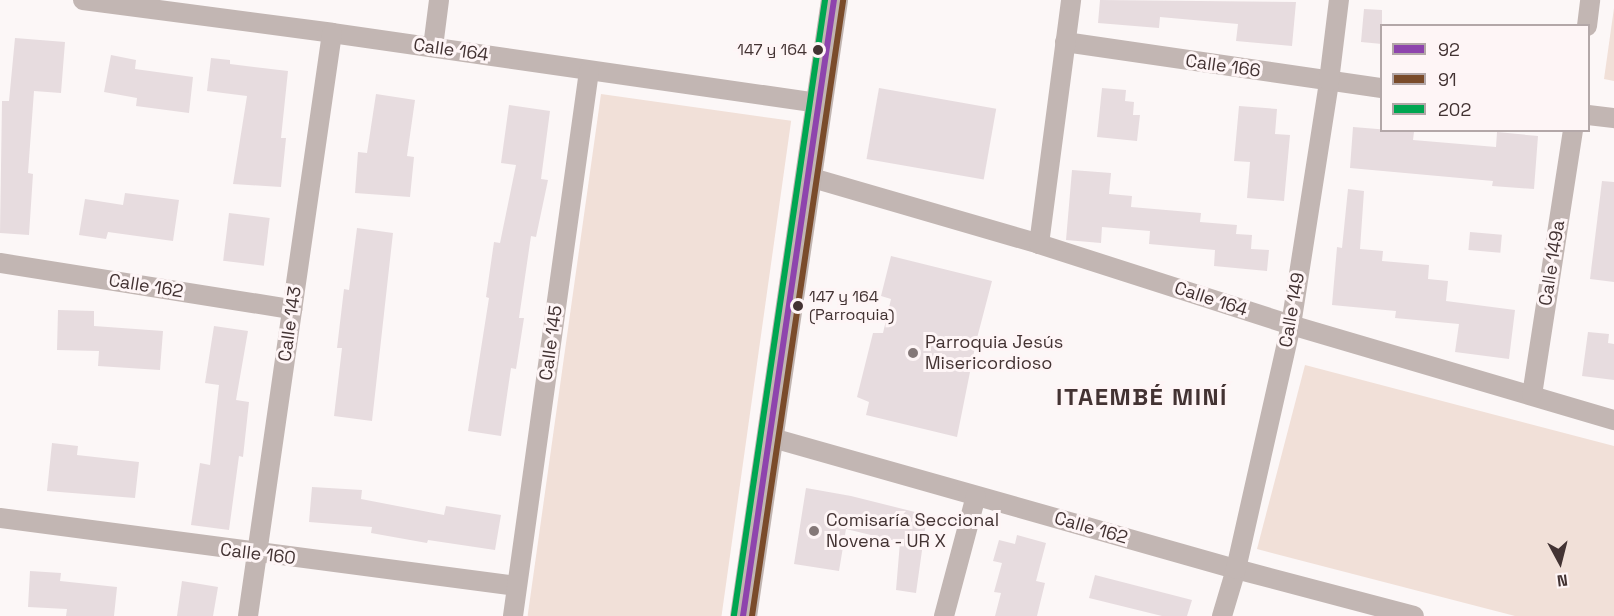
<!DOCTYPE html>
<meta charset="utf-8">
<style>
body{margin:0}
#map{position:relative;width:1614px;height:616px;overflow:hidden;background:#fcf7f7;font-family:"Space Grotesk",sans-serif}
div>[style]{position:absolute}
[style*='--x']{left:calc(var(--x)*1px);top:calc(var(--y)*1px);width:calc(var(--w)*1px);rotate:calc(var(--a)*1deg)}
.green>*{inset:0;background:#f1e0d8;transform-origin:0 0}
.building>*{inset:0;background:#e7dcdf;transform-origin:0 0}
.street>*{height:20px;margin:-10px;padding:0 10px;transform-origin:10px;border-radius:10px;background:#c2b6b3}
.secondary>*{height:27px;margin:-13.5px;padding:0 13.5px;transform-origin:13.5px;border-radius:13.5px;background:#c1b5b1}
.bus-1>*{height:6px;margin:-3px;padding:0 3px;transform-origin:3px;border-radius:3px;background:#8e44ad}
.bus-2>*{height:6px;margin:-3px;padding:0 3px;transform-origin:3px;border-radius:3px;background:#7a4b2a}
.bus-3>*{height:6px;margin:-3px;padding:0 3px;transform-origin:3px;border-radius:3px;background:#00a651}
.dots>*{width:16px;height:16px;translate:-50% -50%;box-sizing:border-box;border:3px solid #fef5f6;border-radius:50%}
span{translate:-50% -50%;white-space:nowrap;text-align:center;line-height:1.15;-webkit-text-stroke:6px #fef5f6;paint-order:stroke}
.bus-label{font-size:16px;color:#433333}
.right{translate:-100% -50%;text-align:right}
.left{translate:0 -50%;text-align:left}
.street-label{font-size:18px;color:#433333}
.poi-label{font-size:18px;color:#433333}
.district-label{font-size:24px;color:#433333;font-weight:700;letter-spacing:1.5px}
.legend{position:absolute;left:1380px;top:24px;width:210px;height:108px;box-sizing:border-box;background:#fef5f6;border:2px solid #b3a7a8;margin:0;padding:8px 10px;list-style:none;font-size:18px;color:#433333}
.legend li{display:flex;align-items:center;gap:12px;height:30px}
.legend b{width:30px;border:2px solid #b3a7a8}
.north{position:absolute;left:1530px;top:532px;width:60px;height:60px;-webkit-text-stroke:4px #fef5f6;paint-order:stroke;rotate:173deg;font-size:16px;font-weight:700;line-height:24px;text-align:center;color:#433333}
.north::after{content:'';display:block;margin:auto;width:21px;height:27px;background:#433333;clip-path:polygon(50% 0,100% 100%,50% 72%,0 100%)}
</style>
<div id="map">
<div class="green">
<i style="clip-path:polygon(1614px 8px,1614px 81px,1604px 79px)"></i>
<i style="left:601px;top:94px;width:192px;height:527px;rotate:8deg"></i>
<i style="clip-path:polygon(1305px 365px,1614px 446px,1614px 616px,1515px 616px,1257px 549px)"></i>
</div>
<div class="building">
<i style="clip-path:polygon(1100px 0,1296px 2px,1292px 46px,1236px 41px,1238px 24px,1160px 17px,1159px 28px,1098px 23px)"></i>
<i style="clip-path:polygon(1364px 9px,1382px 10px,1382px 44px,1361px 42px)"></i>
<i style="clip-path:polygon(15px 38px,65px 42px,61px 93px,34px 91px,28px 173px,33px 174px,29px 235px,0 233px,2px 101px,9px 101px)"></i>
<i style="clip-path:polygon(111px 55px,136px 60px,135px 69px,193px 77px,189px 113px,136px 106px,137px 98px,104px 92px)"></i>
<i style="clip-path:polygon(211px 58px,230px 60px,230px 64px,288px 71px,281px 138px,286px 138px,281px 187px,233px 184px,247px 96px,207px 91px)"></i>
<i style="left:879px;top:88px;width:119px;height:72px;rotate:10deg"></i>
<i style="clip-path:polygon(1102px 88px,1126px 90px,1125px 101px,1134px 102px,1133px 115px,1140px 115px,1137px 141px,1097px 137px)"></i>
<i style="clip-path:polygon(376px 94px,415px 100px,407px 156px,414px 157px,410px 197px,355px 193px,358px 152px,367px 153px)"></i>
<i style="clip-path:polygon(509px 105px,550px 111px,541px 179px,548px 180px,536px 237px,531px 236px,519px 318px,524px 318px,516px 369px,511px 368px,501px 436px,468px 431px,489px 298px,486px 297px,494px 242px,500px 243px,516px 165px,501px 163px)"></i>
<i style="clip-path:polygon(1239px 106px,1277px 109px,1275px 134px,1290px 135px,1284px 201px,1247px 198px,1250px 162px,1234px 161px)"></i>
<i style="clip-path:polygon(1353px 127px,1414px 132px,1413px 140px,1496px 147px,1497px 132px,1538px 136px,1534px 189px,1492px 186px,1493px 181px,1350px 168px)"></i>
<i style="clip-path:polygon(1072px 170px,1111px 173px,1109px 194px,1132px 196px,1131px 207px,1201px 213px,1200px 222px,1237px 225px,1236px 234px,1252px 235px,1251px 249px,1269px 250px,1267px 271px,1214px 266px,1215px 250px,1149px 244px,1150px 231px,1102px 227px,1101px 243px,1066px 240px)"></i>
<i style="clip-path:polygon(1602px 181px,1614px 182px,1614px 282px,1590px 279px)"></i>
<i style="clip-path:polygon(1348px 189px,1364px 191px,1360px 249px,1383px 251px,1382px 261px,1429px 265px,1428px 279px,1448px 281px,1446px 301px,1515px 310px,1509px 359px,1455px 352px,1459px 324px,1395px 318px,1396px 311px,1332px 305px,1337px 247px,1342px 248px)"></i>
<i style="clip-path:polygon(125px 193px,179px 200px,173px 241px,108px 232px,106px 239px,79px 235px,85px 199px,123px 205px)"></i>
<i style="left:229px;top:213px;width:41px;height:48px;rotate:7deg"></i>
<i style="clip-path:polygon(357px 228px,393px 233px,372px 421px,334px 416px,342px 348px,337px 348px,344px 289px,349px 290px)"></i>
<i style="left:1470px;top:232px;width:32px;height:18px;rotate:5deg"></i>
<i style="clip-path:polygon(891px 256px,992px 281px,976px 342px,957px 437px,866px 415px,869px 402px,857px 397px,873px 333px,883px 333px,891px 299px,881px 296px)"></i>
<i style="clip-path:polygon(58px 310px,94px 311px,94px 326px,163px 331px,160px 370px,98px 366px,99px 351px,57px 350px)"></i>
<i style="clip-path:polygon(214px 326px,248px 331px,236px 400px,249px 402px,243px 457px,239px 456px,229px 530px,191px 525px,200px 463px,210px 465px,219px 385px,205px 383px)"></i>
<i style="clip-path:polygon(1588px 332px,1609px 334px,1608px 343px,1614px 344px,1614px 380px,1582px 376px)"></i>
<i style="clip-path:polygon(52px 443px,78px 446px,77px 455px,139px 462px,135px 498px,47px 491px)"></i>
<i style="clip-path:polygon(312px 487px,362px 490px,361px 499px,444px 515px,446px 506px,501px 515px,495px 550px,428px 540px,427px 543px,371px 533px,372px 527px,309px 522px)"></i>
<i style="clip-path:polygon(806px 488px,851px 496px,927px 515px,916px 593px,896px 590px,900px 542px,846px 529px,839px 571px,794px 564px)"></i>
<i style="clip-path:polygon(1017px 535px,1046px 543px,1036px 581px,1045px 583px,1037px 616px,995px 616px,1001px 593px,994px 592px,1002px 563px,993px 561px,999px 540px,1015px 544px)"></i>
<i style="clip-path:polygon(30px 571px,61px 573px,60px 581px,117px 587px,114px 616px,66px 616px,67px 609px,28px 607px)"></i>
<i style="clip-path:polygon(1095px 575px,1192px 600px,1187px 616px,1162px 616px,1089px 598px)"></i>
<i style="clip-path:polygon(182px 581px,218px 587px,213px 616px,177px 616px)"></i>
</div>
<div class="street">
<i style="--x:83;--y:0;--w:251;--a:7.5"></i>
<i style="--x:332;--y:33;--w:492;--a:8.2"></i>
<i style="--x:1587;--y:26;--w:26;--a:-83"></i>
<i style="--x:1065;--y:42;--w:320;--a:8.3"></i>
<i style="--x:433;--y:47;--w:47;--a:-82.7"></i>
<i style="--x:1588;--y:115;--w:26;--a:7"></i>
<i style="--x:809;--y:177;--w:240;--a:16.2"></i>
<i style="--x:1039;--y:244;--w:265;--a:17.8"></i>
<i style="--x:1291;--y:325;--w:337;--a:16.4"></i>
<i style="--x:1039;--y:244;--w:246;--a:-82.5"></i>
<i style="--x:0;--y:263;--w:296;--a:9"></i>
<i style="--x:1532;--y:395;--w:268;--a:-81.2"></i>
<i style="--x:769;--y:437;--w:485;--a:15.8"></i>
<i style="--x:1236;--y:569;--w:184;--a:14.8"></i>
<i style="--x:0;--y:518;--w:521;--a:7.49"></i>
<i style="--x:248;--y:616;--w:589;--a:-81.8"></i>
<i style="--x:513;--y:616;--w:550;--a:-82.06"></i>
<i style="--x:944;--y:616;--w:124;--a:-75.1"></i>
<i style="--x:1222;--y:616;--w:49;--a:-73.4"></i>
<i style="--x:1236;--y:569;--w:250;--a:-77.3"></i>
<i style="--x:1291;--y:325;--w:247;--a:-81.1"></i>
<i style="--x:1329;--y:81;--w:82;--a:-83"></i>
</div>
<div class="secondary">
<i style="--x:743;--y:616;--w:623;--a:-81.6"></i>
</div>
<div class="bus-1">
<i style="--x:743;--y:616;--w:623;--a:-81.6"></i>
</div>
<div class="bus-2">
<i style="--x:752;--y:616;--w:622;--a:-81.58"></i>
</div>
<div class="bus-3">
<i style="--x:734;--y:615;--w:622;--a:-81.58"></i>
</div>
<div class="dots">
<i style="left:818px;top:50px;background:#433333"></i>
<i style="left:798px;top:306px;background:#433333"></i>
<i style="left:913px;top:353px;background:#847878"></i>
<i style="left:814px;top:531px;background:#847878"></i>
</div>
<div class="bus-label">
<span class="right" style="left:807px;top:50px">147 y 164</span>
<span class="left" style="left:809px;top:306px">147 y 164<br>(Parroquia)</span>
</div>
<div class="street-label">
<span style="left:451px;top:50px;rotate:8deg">Calle 164</span>
<span style="left:1223px;top:66px;rotate:8deg">Calle 166</span>
<span style="left:1552px;top:263px;rotate:-81deg">Calle 149a</span>
<span style="left:146px;top:286px;rotate:9deg">Calle 162</span>
<span style="left:1211px;top:299px;rotate:18deg">Calle 164</span>
<span style="left:1292px;top:310px;rotate:-80deg">Calle 149</span>
<span style="left:290px;top:324px;rotate:-82deg">Calle 143</span>
<span style="left:551px;top:343px;rotate:-82deg">Calle 145</span>
<span style="left:1091px;top:528px;rotate:16deg">Calle 162</span>
<span style="left:258px;top:554px;rotate:7deg">Calle 160</span>
</div>
<div class="poi-label">
<span class="left" style="left:925px;top:353px">Parroquia Jesús<br>Misericordioso</span>
<span class="left" style="left:826px;top:531px">Comisaría Seccional<br>Novena - UR X</span>
</div>
<div class="district-label">
<span style="left:1142px;top:397px">ITAEMBÉ MINÍ</span>
</div>
<ul class="legend">
<li><b style="height:8px;background:#8e44ad"></b>92</li>
<li><b style="height:8px;background:#7a4b2a"></b>91</li>
<li><b style="height:8px;background:#00a651"></b>202</li>
</ul>
<div class="north">N</div>
</div>
